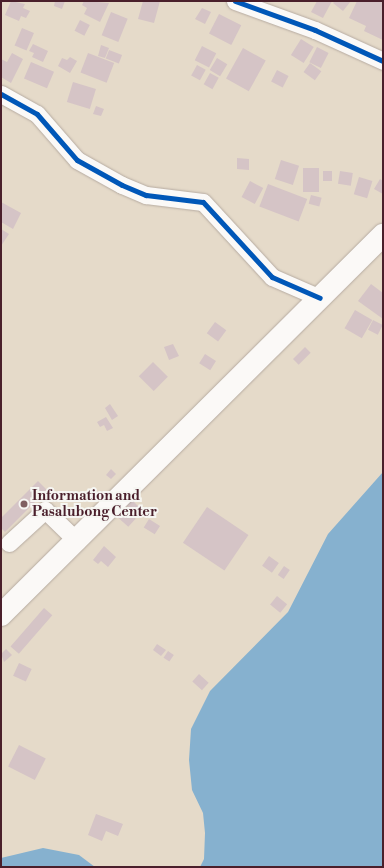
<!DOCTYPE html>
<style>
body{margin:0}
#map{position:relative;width:384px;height:868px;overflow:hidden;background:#e5dac9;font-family:"Libre Bodoni",serif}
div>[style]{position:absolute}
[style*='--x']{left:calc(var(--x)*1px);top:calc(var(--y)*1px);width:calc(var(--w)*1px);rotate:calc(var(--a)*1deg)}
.water>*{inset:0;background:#86b1cf}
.building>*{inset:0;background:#d5c4c6;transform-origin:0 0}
.roads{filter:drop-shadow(0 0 1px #b6aba1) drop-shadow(0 0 1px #b6aba1)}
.minor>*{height:17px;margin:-8.5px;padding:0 8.5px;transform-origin:8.5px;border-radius:8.5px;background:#fbf9f7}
.highway>*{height:22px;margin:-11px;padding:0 11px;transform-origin:11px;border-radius:11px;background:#fbf9f7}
.cycleway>*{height:5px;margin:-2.5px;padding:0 2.5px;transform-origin:2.5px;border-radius:2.5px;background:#0057b8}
.dots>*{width:11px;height:11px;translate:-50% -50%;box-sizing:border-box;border:2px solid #f6f6f2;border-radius:50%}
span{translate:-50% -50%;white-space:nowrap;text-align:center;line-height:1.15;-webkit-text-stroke:4px #f6f6f2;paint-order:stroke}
.poi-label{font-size:14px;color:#4a1f2b;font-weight:700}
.left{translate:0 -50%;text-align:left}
.frame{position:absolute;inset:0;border:2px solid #4a1f2b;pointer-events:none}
</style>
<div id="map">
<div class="water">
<i style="clip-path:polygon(383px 472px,383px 867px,200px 867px,204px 859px,205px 833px,203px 813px,192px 790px,189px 760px,191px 729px,210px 691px,288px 612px,328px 534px)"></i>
<i style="clip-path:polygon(43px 848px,79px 855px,95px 867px,1px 867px,1px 858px)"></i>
</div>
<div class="building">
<i style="clip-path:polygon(11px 1px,25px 4px,23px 8px,30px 11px,26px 18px,21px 16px,19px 21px,5px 15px)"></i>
<i style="clip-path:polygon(55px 1px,65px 1px,62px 9px,54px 6px)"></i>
<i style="clip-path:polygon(84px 1px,109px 3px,100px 22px,84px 14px,87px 8px,82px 5px)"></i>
<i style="clip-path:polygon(143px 1px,160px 1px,154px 23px,138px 19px)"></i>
<i style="clip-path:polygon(317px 1px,332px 1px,323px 18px,311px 12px)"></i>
<i style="clip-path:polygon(335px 1px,351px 1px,343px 11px,333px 3px)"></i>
<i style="clip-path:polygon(357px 1px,383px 1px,383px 40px,364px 31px,366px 26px,349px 18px)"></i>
<i style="clip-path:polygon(202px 8px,211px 12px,205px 24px,195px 19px)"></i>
<i style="left:111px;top:12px;width:18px;height:25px;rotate:22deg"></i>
<i style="left:219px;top:14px;width:25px;height:22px;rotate:27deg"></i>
<i style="left:80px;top:20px;width:11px;height:12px;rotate:27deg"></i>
<i style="left:22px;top:28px;width:13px;height:19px;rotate:23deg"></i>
<i style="left:301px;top:39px;width:15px;height:19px;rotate:32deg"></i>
<i style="clip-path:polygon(33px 44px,48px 51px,43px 62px,32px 57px,34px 53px,29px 51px)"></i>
<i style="clip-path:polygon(101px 45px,109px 48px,105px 58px,98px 56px)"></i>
<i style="left:202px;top:46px;width:16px;height:16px;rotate:27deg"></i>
<i style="left:317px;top:47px;width:13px;height:17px;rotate:27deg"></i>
<i style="left:243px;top:48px;width:26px;height:35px;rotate:29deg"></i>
<i style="left:109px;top:50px;width:14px;height:9px;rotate:21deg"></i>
<i style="clip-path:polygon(12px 53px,23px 59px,11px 83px,1px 77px,1px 59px,7px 62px)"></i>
<i style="left:88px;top:53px;width:28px;height:21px;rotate:21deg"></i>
<i style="clip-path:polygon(70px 57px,77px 61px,70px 73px,58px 66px,62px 58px,67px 60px)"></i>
<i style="left:217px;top:58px;width:12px;height:14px;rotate:31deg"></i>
<i style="left:31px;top:62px;width:25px;height:18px;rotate:23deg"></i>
<i style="left:310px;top:63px;width:14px;height:11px;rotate:36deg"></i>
<i style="left:197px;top:65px;width:10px;height:12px;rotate:29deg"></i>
<i style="left:277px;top:70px;width:13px;height:13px;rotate:27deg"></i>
<i style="left:210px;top:73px;width:10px;height:13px;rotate:29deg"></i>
<i style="left:73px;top:82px;width:24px;height:21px;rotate:17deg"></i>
<i style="clip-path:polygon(96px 106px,104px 109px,101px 116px,93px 114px)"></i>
<i style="clip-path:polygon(237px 158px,249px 159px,249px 170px,237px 169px)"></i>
<i style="left:281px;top:160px;width:19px;height:20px;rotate:18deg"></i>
<i style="left:303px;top:168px;width:16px;height:24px"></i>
<i style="left:323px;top:171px;width:9px;height:10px"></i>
<i style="left:340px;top:171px;width:13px;height:13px;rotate:9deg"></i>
<i style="left:359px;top:177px;width:14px;height:18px;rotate:17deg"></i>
<i style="clip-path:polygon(380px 179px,383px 181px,383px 194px,374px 189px)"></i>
<i style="left:250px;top:181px;width:15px;height:18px;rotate:28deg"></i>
<i style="left:268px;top:184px;width:42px;height:24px;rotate:21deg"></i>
<i style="left:311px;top:195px;width:11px;height:9px;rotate:15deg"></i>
<i style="clip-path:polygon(1px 202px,21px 213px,13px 229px,1px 222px)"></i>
<i style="clip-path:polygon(1px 229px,9px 234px,1px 246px)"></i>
<i style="clip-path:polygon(371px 284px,383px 293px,383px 319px,358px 301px)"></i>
<i style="left:355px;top:310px;width:20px;height:21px;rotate:30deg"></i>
<i style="left:373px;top:320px;width:11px;height:11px;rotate:27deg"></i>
<i style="left:215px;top:322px;width:14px;height:14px;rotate:36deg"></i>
<i style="clip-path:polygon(173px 344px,179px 356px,169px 360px,164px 347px)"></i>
<i style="left:305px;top:347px;width:8px;height:17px;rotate:45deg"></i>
<i style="left:205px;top:354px;width:13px;height:11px;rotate:32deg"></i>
<i style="left:153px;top:362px;width:21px;height:20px;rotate:45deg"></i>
<i style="clip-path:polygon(110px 404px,118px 416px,112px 420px,105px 408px)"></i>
<i style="clip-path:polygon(106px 417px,113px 428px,107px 431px,104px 425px,100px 427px,97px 422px)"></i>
<i style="clip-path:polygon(111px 469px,116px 474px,111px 479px,106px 475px)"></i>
<i style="clip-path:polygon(38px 481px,47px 490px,5px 532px,1px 528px,1px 518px)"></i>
<i style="left:131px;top:499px;width:13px;height:8px;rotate:45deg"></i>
<i style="left:207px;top:507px;width:50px;height:43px;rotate:34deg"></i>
<i style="left:126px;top:510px;width:13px;height:11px;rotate:42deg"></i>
<i style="left:149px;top:519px;width:13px;height:10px;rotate:32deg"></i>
<i style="clip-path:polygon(104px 546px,116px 557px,108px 567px,101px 561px,98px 564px,93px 560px)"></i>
<i style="left:269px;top:556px;width:12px;height:12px;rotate:35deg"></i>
<i style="left:284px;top:566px;width:7px;height:11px;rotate:34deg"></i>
<i style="left:277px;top:596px;width:13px;height:11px;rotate:39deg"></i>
<i style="left:44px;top:608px;width:11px;height:51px;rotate:41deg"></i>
<i style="clip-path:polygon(157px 644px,166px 650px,161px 656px,153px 650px)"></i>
<i style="clip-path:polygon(6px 649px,12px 655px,4px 662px,1px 654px)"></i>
<i style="left:168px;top:651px;width:7px;height:8px;rotate:34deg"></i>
<i style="left:19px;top:663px;width:14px;height:14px;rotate:25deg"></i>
<i style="left:199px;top:674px;width:13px;height:10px;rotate:42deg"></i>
<i style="left:19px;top:745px;width:30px;height:24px;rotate:27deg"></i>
<i style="clip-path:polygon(96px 814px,123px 824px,118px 836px,106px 831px,102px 841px,88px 835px)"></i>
</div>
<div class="roads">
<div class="minor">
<i style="--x:235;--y:1;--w:85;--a:19.9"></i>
<i style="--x:315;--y:30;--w:75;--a:24.5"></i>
<i style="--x:1;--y:94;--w:41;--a:29.1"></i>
<i style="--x:37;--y:114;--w:61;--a:49"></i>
<i style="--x:77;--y:160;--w:51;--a:29.1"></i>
<i style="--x:122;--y:185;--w:26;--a:23"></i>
<i style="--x:146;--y:195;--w:57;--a:7"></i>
<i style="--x:203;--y:202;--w:102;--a:47.4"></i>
<i style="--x:272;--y:277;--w:52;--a:23.6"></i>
<i style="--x:9;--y:543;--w:49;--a:-42.5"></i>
<i style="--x:45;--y:510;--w:45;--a:44.1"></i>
</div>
<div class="highway">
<i style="--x:1;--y:615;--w:539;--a:-44.85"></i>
</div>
</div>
<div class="cycleway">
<i style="--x:235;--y:1;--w:85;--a:19.9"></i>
<i style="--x:315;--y:30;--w:75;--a:24.5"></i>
<i style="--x:1;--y:94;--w:41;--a:29.1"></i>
<i style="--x:37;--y:114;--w:61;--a:49"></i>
<i style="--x:77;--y:160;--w:51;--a:29.1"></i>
<i style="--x:122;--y:185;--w:26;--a:23"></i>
<i style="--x:146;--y:195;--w:57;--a:7"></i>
<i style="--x:203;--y:202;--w:102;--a:47.4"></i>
<i style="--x:272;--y:277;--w:52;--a:23.6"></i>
</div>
<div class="dots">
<i style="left:24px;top:504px;background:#806062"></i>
</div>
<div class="poi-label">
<span class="left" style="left:32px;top:504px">Information and<br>Pasalubong Center</span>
</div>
<div class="frame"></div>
</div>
